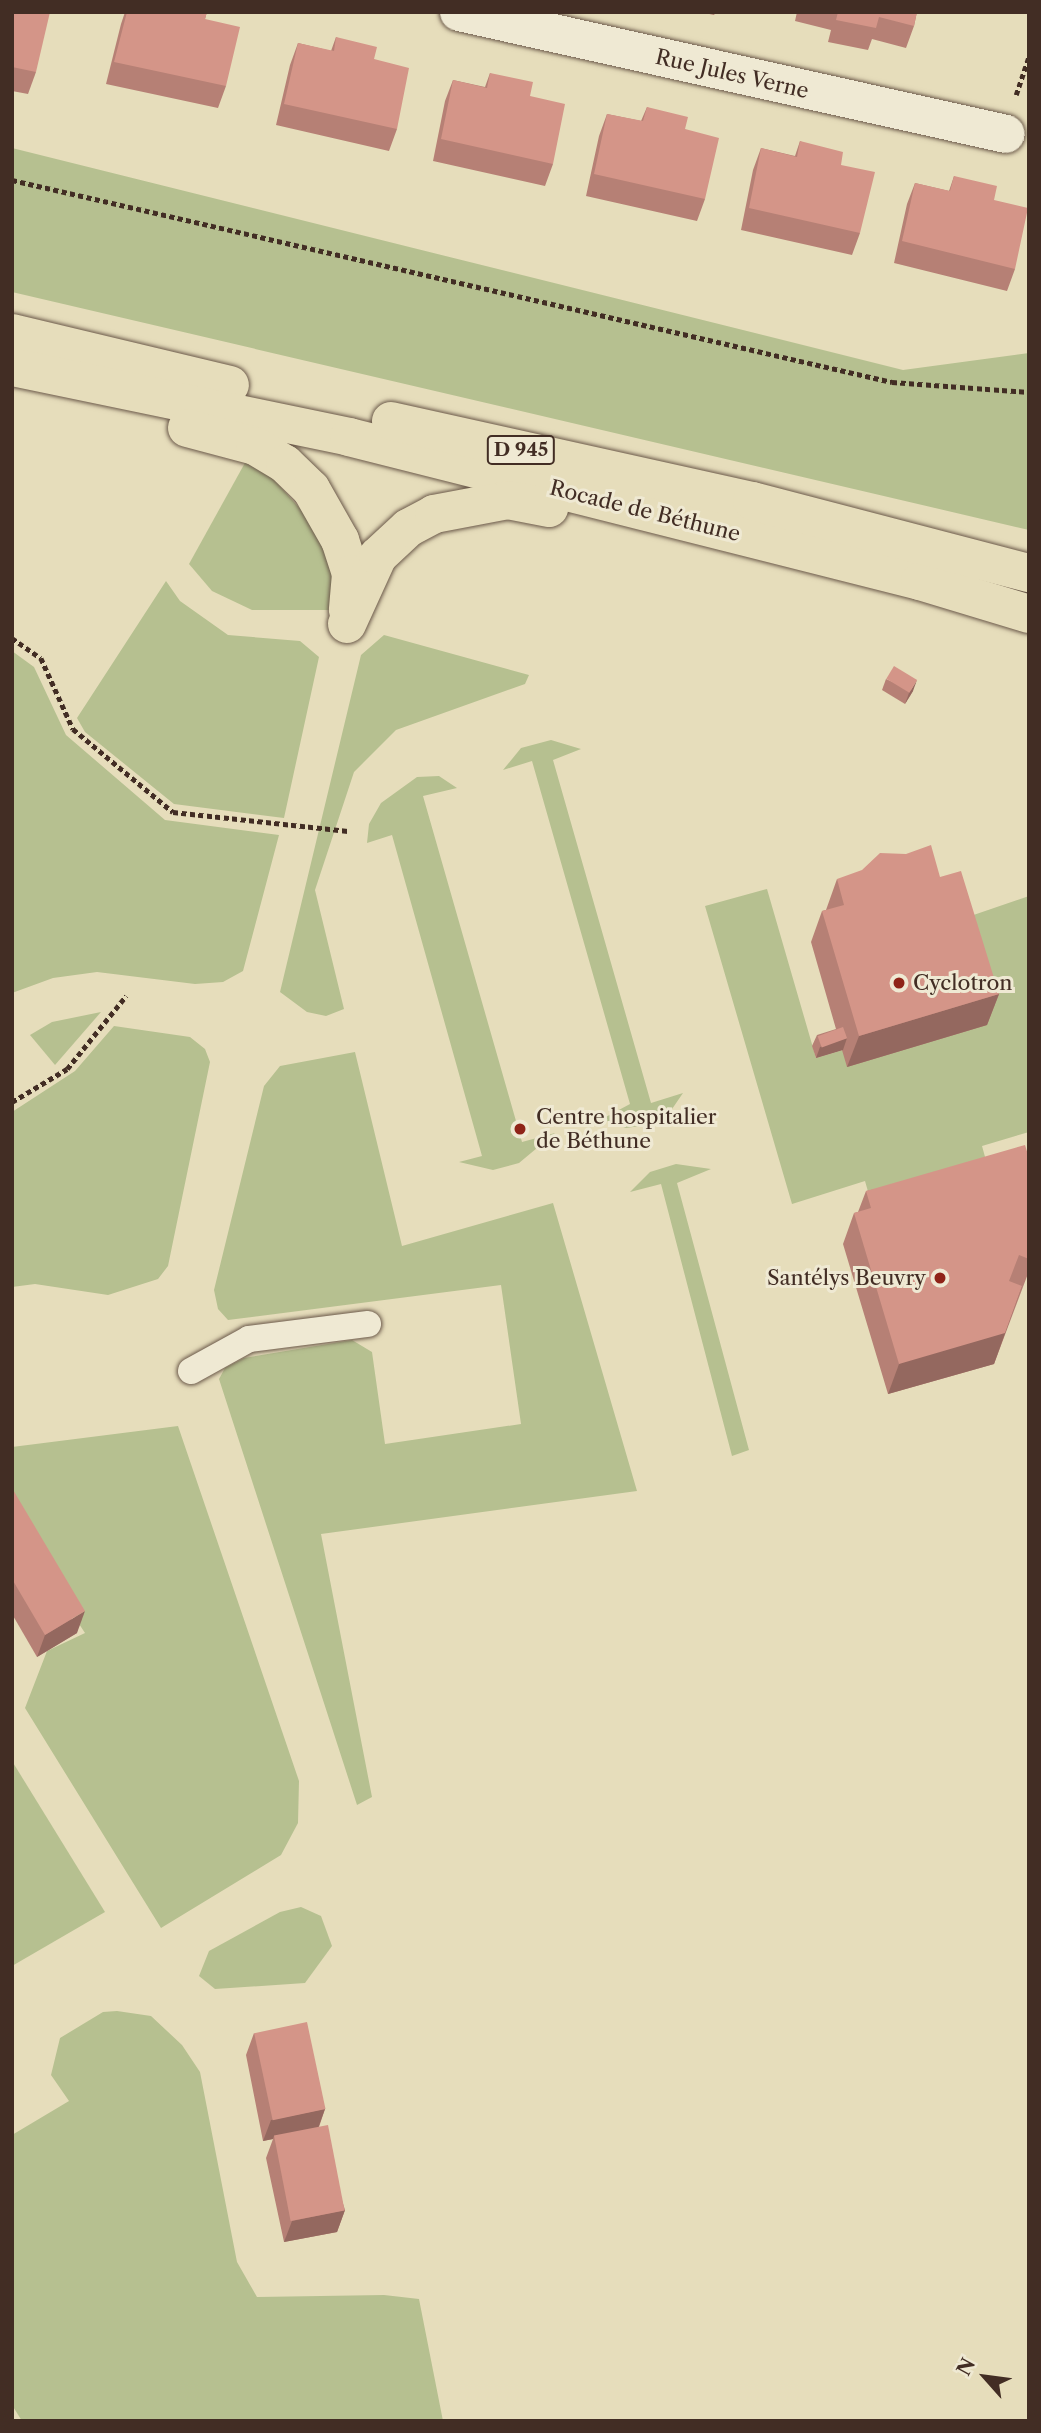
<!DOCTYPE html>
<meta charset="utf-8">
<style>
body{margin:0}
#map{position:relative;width:1041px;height:2433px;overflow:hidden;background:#e6ddbb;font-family:"Libre Caslon Text",serif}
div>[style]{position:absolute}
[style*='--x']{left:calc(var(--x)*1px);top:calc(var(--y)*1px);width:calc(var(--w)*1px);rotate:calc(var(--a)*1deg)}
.green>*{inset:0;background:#b6c090}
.path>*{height:4.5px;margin-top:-2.25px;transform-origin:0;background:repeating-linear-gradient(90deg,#422d24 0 5px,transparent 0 8.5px)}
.roads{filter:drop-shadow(0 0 2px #6b594a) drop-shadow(0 0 2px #6b594a)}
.service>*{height:26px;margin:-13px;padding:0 13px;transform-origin:13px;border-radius:13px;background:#efe9d3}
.minor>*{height:38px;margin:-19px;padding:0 19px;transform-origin:19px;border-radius:19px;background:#efe9d3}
.primary>*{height:38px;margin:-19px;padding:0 19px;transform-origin:19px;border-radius:19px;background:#e6ddbb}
.wall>*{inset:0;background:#b68075}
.shaded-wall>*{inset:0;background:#94685f}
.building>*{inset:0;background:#d49588;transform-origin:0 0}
.dots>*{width:19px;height:19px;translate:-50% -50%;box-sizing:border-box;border:4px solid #efe9d3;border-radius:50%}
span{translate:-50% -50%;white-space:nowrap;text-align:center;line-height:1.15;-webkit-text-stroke:6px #efe9d3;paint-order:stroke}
.shield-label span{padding:2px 5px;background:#efe9d3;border:2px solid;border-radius:5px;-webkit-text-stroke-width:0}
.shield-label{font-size:19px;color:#422d24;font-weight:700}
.street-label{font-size:21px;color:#422d24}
.poi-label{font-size:21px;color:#422d24}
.left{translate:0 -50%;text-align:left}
.right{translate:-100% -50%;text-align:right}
.frame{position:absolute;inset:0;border:14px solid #422d24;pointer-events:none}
.north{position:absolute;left:950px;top:2342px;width:70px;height:70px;-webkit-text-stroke:5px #efe9d3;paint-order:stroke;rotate:298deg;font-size:19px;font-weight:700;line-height:28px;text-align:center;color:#422d24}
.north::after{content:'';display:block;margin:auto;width:24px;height:32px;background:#422d24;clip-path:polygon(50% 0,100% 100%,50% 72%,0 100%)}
</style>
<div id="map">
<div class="green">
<i style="clip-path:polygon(12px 148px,903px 370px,1029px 353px,1029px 530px,12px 292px)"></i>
<i style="clip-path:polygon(246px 461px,269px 474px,319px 530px,337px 581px,330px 610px,252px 610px,212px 591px,189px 564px)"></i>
<i style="clip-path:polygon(166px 581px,180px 601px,228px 635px,300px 641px,319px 657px,284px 818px,174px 804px,85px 732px,77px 718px)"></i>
<i style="clip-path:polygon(384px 635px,529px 675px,525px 684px,396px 730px,354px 772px,315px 890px,344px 1009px,326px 1016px,307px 1012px,280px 992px,361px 655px)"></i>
<i style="clip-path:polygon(12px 651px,34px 667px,66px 735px,165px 820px,279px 835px,243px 971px,223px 982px,195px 984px,97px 972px,53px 978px,12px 993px)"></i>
<i style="clip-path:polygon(551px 740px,581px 749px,553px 760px,651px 1103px,683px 1093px,670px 1112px,647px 1125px,626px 1128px,602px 1119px,630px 1104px,532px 761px,503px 770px,521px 748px)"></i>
<i style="clip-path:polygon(439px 776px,457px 788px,423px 796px,522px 1142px,555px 1133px,519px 1163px,493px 1170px,459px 1162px,482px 1156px,392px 835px,367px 843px,369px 824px,381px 803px,417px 777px)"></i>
<i style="clip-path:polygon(767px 889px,816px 1058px,843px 1050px,956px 921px,1029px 896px,1029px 1132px,982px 1146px,992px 1182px,875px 1216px,865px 1181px,792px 1204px,705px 906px)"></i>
<i style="clip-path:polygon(101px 1012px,55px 1065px,30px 1035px,52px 1022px)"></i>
<i style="clip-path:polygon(114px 1026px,190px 1037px,205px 1049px,210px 1062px,168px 1266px,158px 1279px,108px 1295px,35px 1284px,12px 1287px,12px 1112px,75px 1071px)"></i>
<i style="clip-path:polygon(355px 1052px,402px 1246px,553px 1203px,637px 1491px,321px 1534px,372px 1797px,357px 1805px,219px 1379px,225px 1368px,244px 1358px,352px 1340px,372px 1352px,385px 1444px,521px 1424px,501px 1285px,228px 1320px,218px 1309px,214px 1290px,264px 1086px,280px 1066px)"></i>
<i style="clip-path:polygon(676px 1164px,711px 1169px,677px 1183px,749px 1450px,732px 1456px,661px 1184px,630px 1192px,650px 1172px)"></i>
<i style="clip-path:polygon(178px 1426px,299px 1781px,298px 1823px,281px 1855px,161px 1928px,25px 1708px,47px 1651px,85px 1633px,12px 1522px,12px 1447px)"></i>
<i style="clip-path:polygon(12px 1761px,105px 1912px,12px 1966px)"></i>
<i style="clip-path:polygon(301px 1907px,321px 1916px,332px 1946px,305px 1983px,215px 1989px,199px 1976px,209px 1951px,280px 1912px)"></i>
<i style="clip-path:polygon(117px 2011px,151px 2016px,182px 2045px,200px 2072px,237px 2262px,257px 2297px,384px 2295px,419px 2299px,443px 2421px,22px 2421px,12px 2405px,12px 2135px,69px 2101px,51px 2075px,60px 2038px,103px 2012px)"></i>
</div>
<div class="path">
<i style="--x:1016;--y:95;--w:41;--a:-71.6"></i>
<i style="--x:12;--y:180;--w:903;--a:12.93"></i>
<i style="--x:892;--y:382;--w:137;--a:4.2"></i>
<i style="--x:12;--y:638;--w:35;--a:35"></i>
<i style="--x:41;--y:658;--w:78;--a:65.7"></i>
<i style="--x:73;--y:729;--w:130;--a:39.7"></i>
<i style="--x:173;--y:812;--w:176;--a:6.2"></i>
<i style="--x:12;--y:1102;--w:64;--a:-31"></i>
<i style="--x:67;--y:1069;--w:94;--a:-51.1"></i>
</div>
<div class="roads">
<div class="service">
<i style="--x:191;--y:1371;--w:66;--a:-28.9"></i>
<i style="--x:249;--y:1339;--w:120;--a:-7.2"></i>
</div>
<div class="minor">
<i style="--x:459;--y:12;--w:560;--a:12.57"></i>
</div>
<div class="primary">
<i style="--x:12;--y:333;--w:224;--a:13.4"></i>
<i style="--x:12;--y:367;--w:344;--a:11.7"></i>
<i style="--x:349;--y:437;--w:589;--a:14.15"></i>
<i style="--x:920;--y:581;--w:114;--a:16.8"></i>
<i style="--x:391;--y:421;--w:370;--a:12.5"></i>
<i style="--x:752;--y:501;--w:286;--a:14.6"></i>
<i style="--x:187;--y:428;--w:70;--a:14.8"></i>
<i style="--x:255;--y:446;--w:35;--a:31"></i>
<i style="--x:285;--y:464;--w:36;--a:44"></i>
<i style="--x:311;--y:489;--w:59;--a:60.4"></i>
<i style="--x:340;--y:540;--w:36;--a:72"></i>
<i style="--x:351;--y:574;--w:36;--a:95"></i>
<i style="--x:347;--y:624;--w:75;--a:-65.5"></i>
<i style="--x:378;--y:556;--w:41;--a:-43"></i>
<i style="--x:408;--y:528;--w:30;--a:-28"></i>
<i style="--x:434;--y:514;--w:75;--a:-10.7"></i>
<i style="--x:508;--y:500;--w:42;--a:11"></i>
</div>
</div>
<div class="wall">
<i style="clip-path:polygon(12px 12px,36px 72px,28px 94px,12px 91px)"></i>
<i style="clip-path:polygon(125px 12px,207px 12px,205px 19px,226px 86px,218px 108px,106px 84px,121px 24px)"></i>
<i style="clip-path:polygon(700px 12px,716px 12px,714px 15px)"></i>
<i style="clip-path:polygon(797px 12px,917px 12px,914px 26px,906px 48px,872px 39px,868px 50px,828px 42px,831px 30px,795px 21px)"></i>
<i style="clip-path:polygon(336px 37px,374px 59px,397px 129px,389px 151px,276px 125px,290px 65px,298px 43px,331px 51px)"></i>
<i style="clip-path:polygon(490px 73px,530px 96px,553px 164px,545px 186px,433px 161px,445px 101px,453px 80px,485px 87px)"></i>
<i style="clip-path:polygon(647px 107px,685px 129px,705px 199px,697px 221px,586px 196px,599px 136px,607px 114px,641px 121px)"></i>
<i style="clip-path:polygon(800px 141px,841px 165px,860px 233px,852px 255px,741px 230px,753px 170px,761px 148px,795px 156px)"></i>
<i style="clip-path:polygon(954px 176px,994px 200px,1015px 269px,1007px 291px,894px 263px,907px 204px,915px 183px,949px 191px)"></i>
<i style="clip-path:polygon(886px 679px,913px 691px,905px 704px,882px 690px)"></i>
<i style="clip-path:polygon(837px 879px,999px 994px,987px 1025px,847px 1067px,842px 1050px,816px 1058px,812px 1046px,817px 1035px,836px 1029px,811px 942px,822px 911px,826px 910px)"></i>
<i style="clip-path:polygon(1029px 1158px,1029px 1271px,994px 1364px,888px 1394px,843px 1244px,854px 1213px,858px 1212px,866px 1191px)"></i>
<i style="clip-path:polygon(12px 1488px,77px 1633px,37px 1657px,12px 1614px)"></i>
<i style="clip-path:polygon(254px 2033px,325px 2109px,319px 2127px,345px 2210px,337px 2232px,284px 2242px,266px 2158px,273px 2139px,263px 2141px,246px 2055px)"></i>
</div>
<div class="shaded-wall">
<i style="clip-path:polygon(917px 680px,913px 691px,905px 704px,909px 693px)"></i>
<i style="clip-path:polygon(999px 994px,987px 1025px,847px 1067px,859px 1036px)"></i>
<i style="clip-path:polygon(847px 1038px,843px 1050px,816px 1058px,820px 1047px)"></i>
<i style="clip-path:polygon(1022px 1286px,994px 1364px,888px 1394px,899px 1364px)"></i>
<i style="clip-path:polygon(85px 1611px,77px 1633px,37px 1657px,45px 1635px)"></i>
<i style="clip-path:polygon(325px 2109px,317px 2131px,274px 2136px,273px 2139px,263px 2141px,271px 2120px)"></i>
<i style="clip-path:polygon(345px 2210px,337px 2232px,284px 2242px,292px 2221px)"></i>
</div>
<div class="building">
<i style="clip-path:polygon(12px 12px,50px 12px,36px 72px,12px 67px)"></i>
<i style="clip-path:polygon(127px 12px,207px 12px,205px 19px,240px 27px,226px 86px,114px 62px)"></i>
<i style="clip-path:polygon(838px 12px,917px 12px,914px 26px,879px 17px,876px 28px,836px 20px)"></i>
<i style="clip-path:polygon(336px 37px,377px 47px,374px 59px,409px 68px,397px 129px,284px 104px,298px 43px,334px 51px)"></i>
<i style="clip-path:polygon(490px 73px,533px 82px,530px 96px,565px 104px,553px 164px,441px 139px,453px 80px,487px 88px)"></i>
<i style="clip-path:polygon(647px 107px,688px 117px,685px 129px,719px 138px,705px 199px,594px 174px,607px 114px,643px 121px)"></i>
<i style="clip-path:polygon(800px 141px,843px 152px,841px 165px,875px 172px,860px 233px,749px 208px,761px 148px,797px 157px)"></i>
<i style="clip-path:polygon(954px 176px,997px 186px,994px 200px,1028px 208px,1015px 269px,902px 241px,915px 183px,950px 191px)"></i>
<i style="left:894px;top:666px;width:27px;height:15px;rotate:31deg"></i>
<i style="clip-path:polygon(931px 845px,940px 877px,961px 871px,999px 994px,859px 1036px,822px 911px,844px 905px,837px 879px,862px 870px,880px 853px,906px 854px)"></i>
<i style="left:843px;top:1027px;width:12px;height:27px;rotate:70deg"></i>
<i style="clip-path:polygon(1025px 1145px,1029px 1158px,1029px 1259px,1019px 1255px,1009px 1281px,1022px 1286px,1005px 1333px,899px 1364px,854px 1213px,871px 1208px,866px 1191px)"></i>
<i style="clip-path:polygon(12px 1488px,85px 1611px,45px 1635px,12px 1579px)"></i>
<i style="left:307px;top:2022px;width:89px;height:54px;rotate:78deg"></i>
<i style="left:328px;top:2125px;width:87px;height:55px;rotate:79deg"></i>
</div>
<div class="dots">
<i style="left:899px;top:983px;background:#8f2418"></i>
<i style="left:520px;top:1129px;background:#8f2418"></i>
<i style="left:940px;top:1278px;background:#8f2418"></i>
</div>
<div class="shield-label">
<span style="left:521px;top:450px">D 945</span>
</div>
<div class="street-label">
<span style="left:732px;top:74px;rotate:13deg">Rue Jules Verne</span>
<span style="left:645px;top:511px;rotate:14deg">Rocade de Béthune</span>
</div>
<div class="poi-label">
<span class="left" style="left:913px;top:983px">Cyclotron</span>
<span class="left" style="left:536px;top:1129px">Centre hospitalier<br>de Béthune</span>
<span class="right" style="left:926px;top:1278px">Santélys Beuvry</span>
</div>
<div class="frame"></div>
<div class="north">N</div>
</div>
